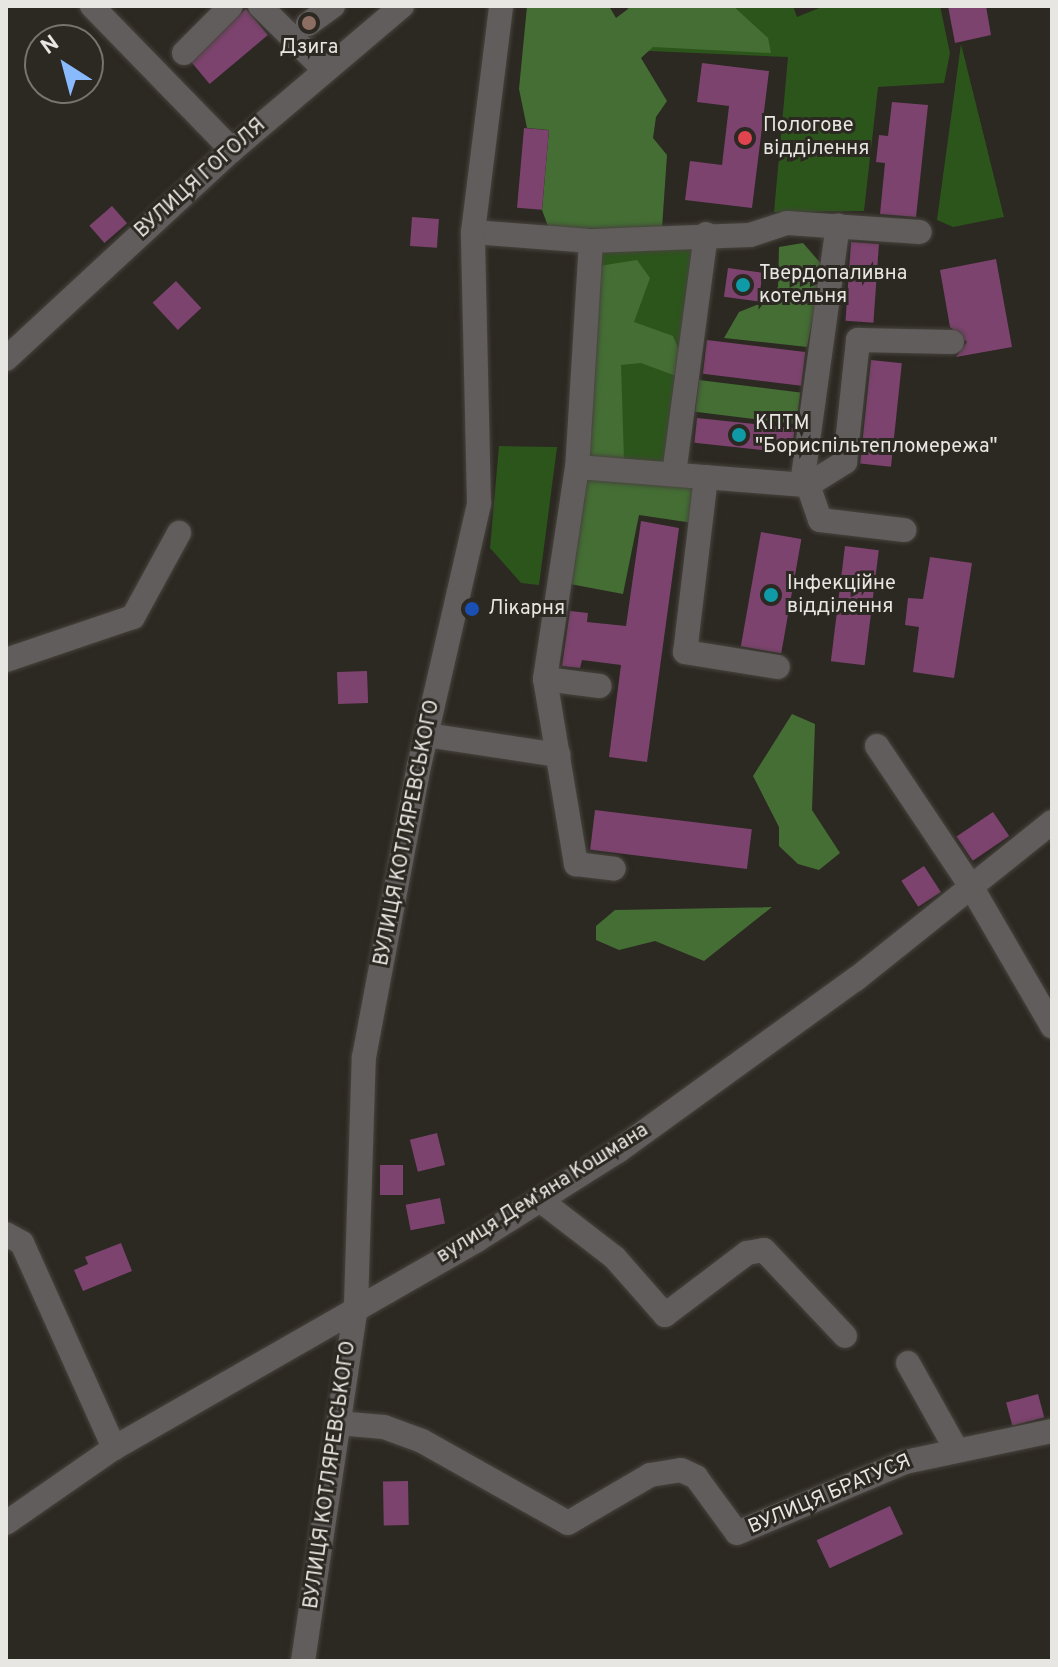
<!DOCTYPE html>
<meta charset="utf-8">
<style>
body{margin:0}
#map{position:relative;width:1058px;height:1667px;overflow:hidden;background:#2c2822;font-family:Overpass,sans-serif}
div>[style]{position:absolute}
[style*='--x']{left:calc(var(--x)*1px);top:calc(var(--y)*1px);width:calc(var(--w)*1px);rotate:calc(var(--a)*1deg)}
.green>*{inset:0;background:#2c551b}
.forest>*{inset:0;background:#446e34;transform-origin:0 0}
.building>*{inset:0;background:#7c436e;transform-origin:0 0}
.roads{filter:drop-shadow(0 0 2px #46433d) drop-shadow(0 0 2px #46433d)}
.minor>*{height:24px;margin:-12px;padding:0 12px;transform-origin:12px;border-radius:12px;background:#615d5c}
.dots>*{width:22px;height:22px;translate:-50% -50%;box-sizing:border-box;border:4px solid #2c2822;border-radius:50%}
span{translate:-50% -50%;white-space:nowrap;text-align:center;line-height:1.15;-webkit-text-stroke:6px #2c2822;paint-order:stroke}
.poi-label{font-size:20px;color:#e8e6e2}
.left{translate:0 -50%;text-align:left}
.street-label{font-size:20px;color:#e8e6e2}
.frame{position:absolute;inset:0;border:8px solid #e8e6e2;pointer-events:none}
.north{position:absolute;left:24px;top:24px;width:80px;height:80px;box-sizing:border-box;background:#2c2822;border:2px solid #77746f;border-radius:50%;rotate:324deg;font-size:22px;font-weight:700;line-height:32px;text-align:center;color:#e8e6e2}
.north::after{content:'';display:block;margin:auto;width:28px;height:36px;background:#88bafc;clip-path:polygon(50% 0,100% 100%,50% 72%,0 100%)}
</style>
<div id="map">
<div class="green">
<i style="clip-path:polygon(626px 6px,793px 6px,797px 17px,824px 6px,940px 6px,950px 53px,944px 83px,878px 87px,864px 211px,774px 212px,788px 57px,649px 51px)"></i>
<i style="clip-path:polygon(961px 44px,1004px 217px,953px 227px,937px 220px)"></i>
<i style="clip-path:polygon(690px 242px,696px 252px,668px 465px,624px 460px,597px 246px)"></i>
<i style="clip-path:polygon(499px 446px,557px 447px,539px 585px,521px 583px,490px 548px)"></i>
</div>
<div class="forest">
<i style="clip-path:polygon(527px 6px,609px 6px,616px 18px,632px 6px,733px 6px,768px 38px,771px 53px,653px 47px,641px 58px,667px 101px,656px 117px,653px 138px,667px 155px,662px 228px,549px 229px,542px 210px,549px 130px,527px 128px,519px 89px)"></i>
<i style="clip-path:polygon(803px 243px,823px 266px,807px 347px,724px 338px,739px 312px,764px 302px,778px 287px,779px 247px)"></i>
<i style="clip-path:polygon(637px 260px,650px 278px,634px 322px,673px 336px,681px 355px,676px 376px,641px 363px,621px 365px,624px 460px,585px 459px,599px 266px)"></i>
<i style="left:699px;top:380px;width:102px;height:32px;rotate:7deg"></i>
<i style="clip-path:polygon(585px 475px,698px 486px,693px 523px,639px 515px,623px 594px,570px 584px)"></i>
<i style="clip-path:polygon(792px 714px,815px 724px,812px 810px,840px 853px,819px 870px,798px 864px,779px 846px,779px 827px,753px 776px)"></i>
<i style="clip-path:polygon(772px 907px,704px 961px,655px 941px,619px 950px,596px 940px,596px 926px,615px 910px)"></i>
</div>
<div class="building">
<i style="clip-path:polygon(948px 6px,986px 6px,991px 35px,955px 43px)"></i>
<i style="left:246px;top:9px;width:34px;height:76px;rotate:50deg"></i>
<i style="clip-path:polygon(702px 63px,769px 71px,752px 208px,685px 200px,690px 161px,722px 165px,729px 106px,697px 102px)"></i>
<i style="clip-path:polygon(892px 102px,928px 105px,916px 217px,880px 214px,885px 163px,876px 162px,879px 135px,888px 136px)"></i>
<i style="left:524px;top:128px;width:25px;height:80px;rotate:5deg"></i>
<i style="left:112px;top:206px;width:23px;height:30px;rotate:49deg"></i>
<i style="left:412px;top:217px;width:27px;height:29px;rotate:4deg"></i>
<i style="left:851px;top:242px;width:28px;height:79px;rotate:4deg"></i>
<i style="clip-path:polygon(996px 259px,1012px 347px,956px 357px,967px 342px,950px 327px,940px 270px)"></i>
<i style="left:728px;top:268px;width:35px;height:29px;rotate:8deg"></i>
<i style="left:176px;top:281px;width:37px;height:32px;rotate:47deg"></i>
<i style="left:707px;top:340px;width:99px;height:34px;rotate:7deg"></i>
<i style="left:871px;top:360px;width:31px;height:104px;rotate:6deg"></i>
<i style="left:697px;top:418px;width:98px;height:25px;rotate:6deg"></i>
<i style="clip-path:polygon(641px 521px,679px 528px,647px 762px,609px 757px,621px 665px,582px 660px,580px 668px,562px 666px,570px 611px,588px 613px,587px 622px,626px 626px)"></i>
<i style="left:761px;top:532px;width:41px;height:116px;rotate:10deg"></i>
<i style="left:845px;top:546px;width:34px;height:116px;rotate:7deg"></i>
<i style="clip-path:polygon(930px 557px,972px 563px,954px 678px,913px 672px,919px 627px,905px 625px,908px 598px,923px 599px)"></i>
<i style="left:367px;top:671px;width:32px;height:30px;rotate:88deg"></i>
<i style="left:595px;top:810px;width:158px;height:40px;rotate:7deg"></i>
<i style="left:993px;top:812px;width:29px;height:44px;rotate:56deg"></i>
<i style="left:924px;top:866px;width:31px;height:27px;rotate:57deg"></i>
<i style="left:437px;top:1133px;width:33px;height:28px;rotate:76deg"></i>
<i style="left:380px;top:1165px;width:23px;height:30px"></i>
<i style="left:440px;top:1198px;width:26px;height:35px;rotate:79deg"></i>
<i style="clip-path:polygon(121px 1243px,132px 1271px,83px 1291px,74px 1270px,88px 1264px,85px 1257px)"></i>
<i style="left:1038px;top:1394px;width:24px;height:33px;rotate:75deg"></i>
<i style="left:408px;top:1481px;width:44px;height:25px;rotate:89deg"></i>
<i style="left:890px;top:1506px;width:31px;height:81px;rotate:65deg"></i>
</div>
<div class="roads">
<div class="minor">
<i style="--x:92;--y:6;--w:201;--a:45.8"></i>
<i style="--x:260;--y:6;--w:91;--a:44.6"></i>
<i style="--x:308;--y:24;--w:31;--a:-36"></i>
<i style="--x:184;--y:53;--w:66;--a:-45"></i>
<i style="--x:473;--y:232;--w:118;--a:4.4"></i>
<i style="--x:591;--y:241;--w:159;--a:-2.2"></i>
<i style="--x:750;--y:235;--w:39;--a:-18"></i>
<i style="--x:787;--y:223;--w:133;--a:3.9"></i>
<i style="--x:591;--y:241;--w:226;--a:93.5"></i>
<i style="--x:577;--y:467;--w:214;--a:98.6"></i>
<i style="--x:545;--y:679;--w:55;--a:7.3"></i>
<i style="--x:6;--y:359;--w:308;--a:-42.8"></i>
<i style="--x:232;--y:150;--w:223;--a:-40.3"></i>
<i style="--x:577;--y:467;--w:232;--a:4.5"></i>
<i style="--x:808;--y:485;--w:37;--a:71"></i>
<i style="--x:820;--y:520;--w:85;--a:6.8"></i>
<i style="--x:674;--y:474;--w:242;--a:-82.4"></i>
<i style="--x:706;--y:477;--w:176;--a:96.8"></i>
<i style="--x:685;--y:652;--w:94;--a:9.2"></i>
<i style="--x:802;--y:484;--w:261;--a:-82.1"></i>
<i style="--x:808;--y:485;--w:44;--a:-31.9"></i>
<i style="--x:845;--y:462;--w:123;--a:-83.9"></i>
<i style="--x:858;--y:340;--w:94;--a:1.2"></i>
<i style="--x:6;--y:660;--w:134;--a:-18.7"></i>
<i style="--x:133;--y:617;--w:96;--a:-61.3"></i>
<i style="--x:545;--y:679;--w:188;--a:80.5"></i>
<i style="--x:576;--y:864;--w:38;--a:7"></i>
<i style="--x:426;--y:735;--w:134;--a:8.6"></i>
<i style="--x:877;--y:746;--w:171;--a:56.2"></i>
<i style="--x:972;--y:888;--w:160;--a:59.9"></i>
<i style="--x:540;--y:1200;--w:95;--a:37.7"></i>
<i style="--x:615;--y:1258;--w:76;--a:48.7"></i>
<i style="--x:665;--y:1315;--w:103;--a:-37.1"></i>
<i style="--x:747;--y:1253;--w:17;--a:-10"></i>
<i style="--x:764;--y:1250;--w:118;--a:46.7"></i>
<i style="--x:6;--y:1234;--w:18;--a:29"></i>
<i style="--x:22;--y:1243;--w:225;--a:65.8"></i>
<i style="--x:908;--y:1363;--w:96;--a:60.8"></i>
<i style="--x:338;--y:1423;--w:46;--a:5"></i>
<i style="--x:384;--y:1427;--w:40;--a:20.2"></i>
<i style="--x:422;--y:1441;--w:167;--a:29.3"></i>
<i style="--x:568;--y:1523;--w:95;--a:-30.3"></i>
<i style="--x:650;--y:1475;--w:31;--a:-9"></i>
<i style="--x:681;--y:1470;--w:17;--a:25"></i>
<i style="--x:696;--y:1477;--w:69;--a:53.8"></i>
<i style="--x:737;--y:1533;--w:182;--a:-22.9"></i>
<i style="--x:905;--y:1462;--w:150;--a:-11.9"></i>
<i style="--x:6;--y:1523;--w:131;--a:-34.8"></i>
<i style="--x:114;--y:1448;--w:418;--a:-29.8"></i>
<i style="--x:477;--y:1240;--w:167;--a:-32.3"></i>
<i style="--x:618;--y:1151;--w:294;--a:-35.9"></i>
<i style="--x:856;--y:979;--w:251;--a:-38.7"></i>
<i style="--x:303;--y:1661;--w:360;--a:-81.5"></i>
<i style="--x:356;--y:1305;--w:248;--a:-88.2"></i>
<i style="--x:364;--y:1057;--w:296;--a:-79.3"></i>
<i style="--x:419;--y:766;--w:269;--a:-77.1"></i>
<i style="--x:479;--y:504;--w:272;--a:-91.3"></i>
<i style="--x:473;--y:232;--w:228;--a:-82.9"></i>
</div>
</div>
<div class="dots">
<i style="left:309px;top:23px;background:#8d6e63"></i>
<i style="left:745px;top:138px;background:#e0444e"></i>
<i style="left:743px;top:285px;background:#0f9aa8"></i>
<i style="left:739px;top:435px;background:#0f9aa8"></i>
<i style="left:771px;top:595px;background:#0f9aa8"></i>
<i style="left:472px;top:609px;background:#1a4fb4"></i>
</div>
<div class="poi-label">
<span style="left:309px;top:48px">Дзига</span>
<span class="left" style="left:763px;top:138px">Пологове<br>відділення</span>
<span class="left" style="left:759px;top:286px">Твердопаливна<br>котельня</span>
<span class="left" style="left:755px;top:436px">КПТМ<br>"Бориспільтепломережа"</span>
<span class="left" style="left:787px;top:596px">Інфекційне<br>відділення</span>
<span class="left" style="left:488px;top:609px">Лікарня</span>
</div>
<div class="street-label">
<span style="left:201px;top:179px;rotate:-42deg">ВУЛИЦЯ ГОГОЛЯ</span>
<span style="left:408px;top:833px;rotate:-79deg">ВУЛИЦЯ КОТЛЯРЕВСЬКОГО</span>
<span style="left:543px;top:1194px;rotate:-32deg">вулиця Демʼяна Кошмана</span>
<span style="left:331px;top:1475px;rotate:-82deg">ВУЛИЦЯ КОТЛЯРЕВСЬКОГО</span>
<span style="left:830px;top:1495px;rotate:-23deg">ВУЛИЦЯ БРАТУСЯ</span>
</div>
<div class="frame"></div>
<div class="north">N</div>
</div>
